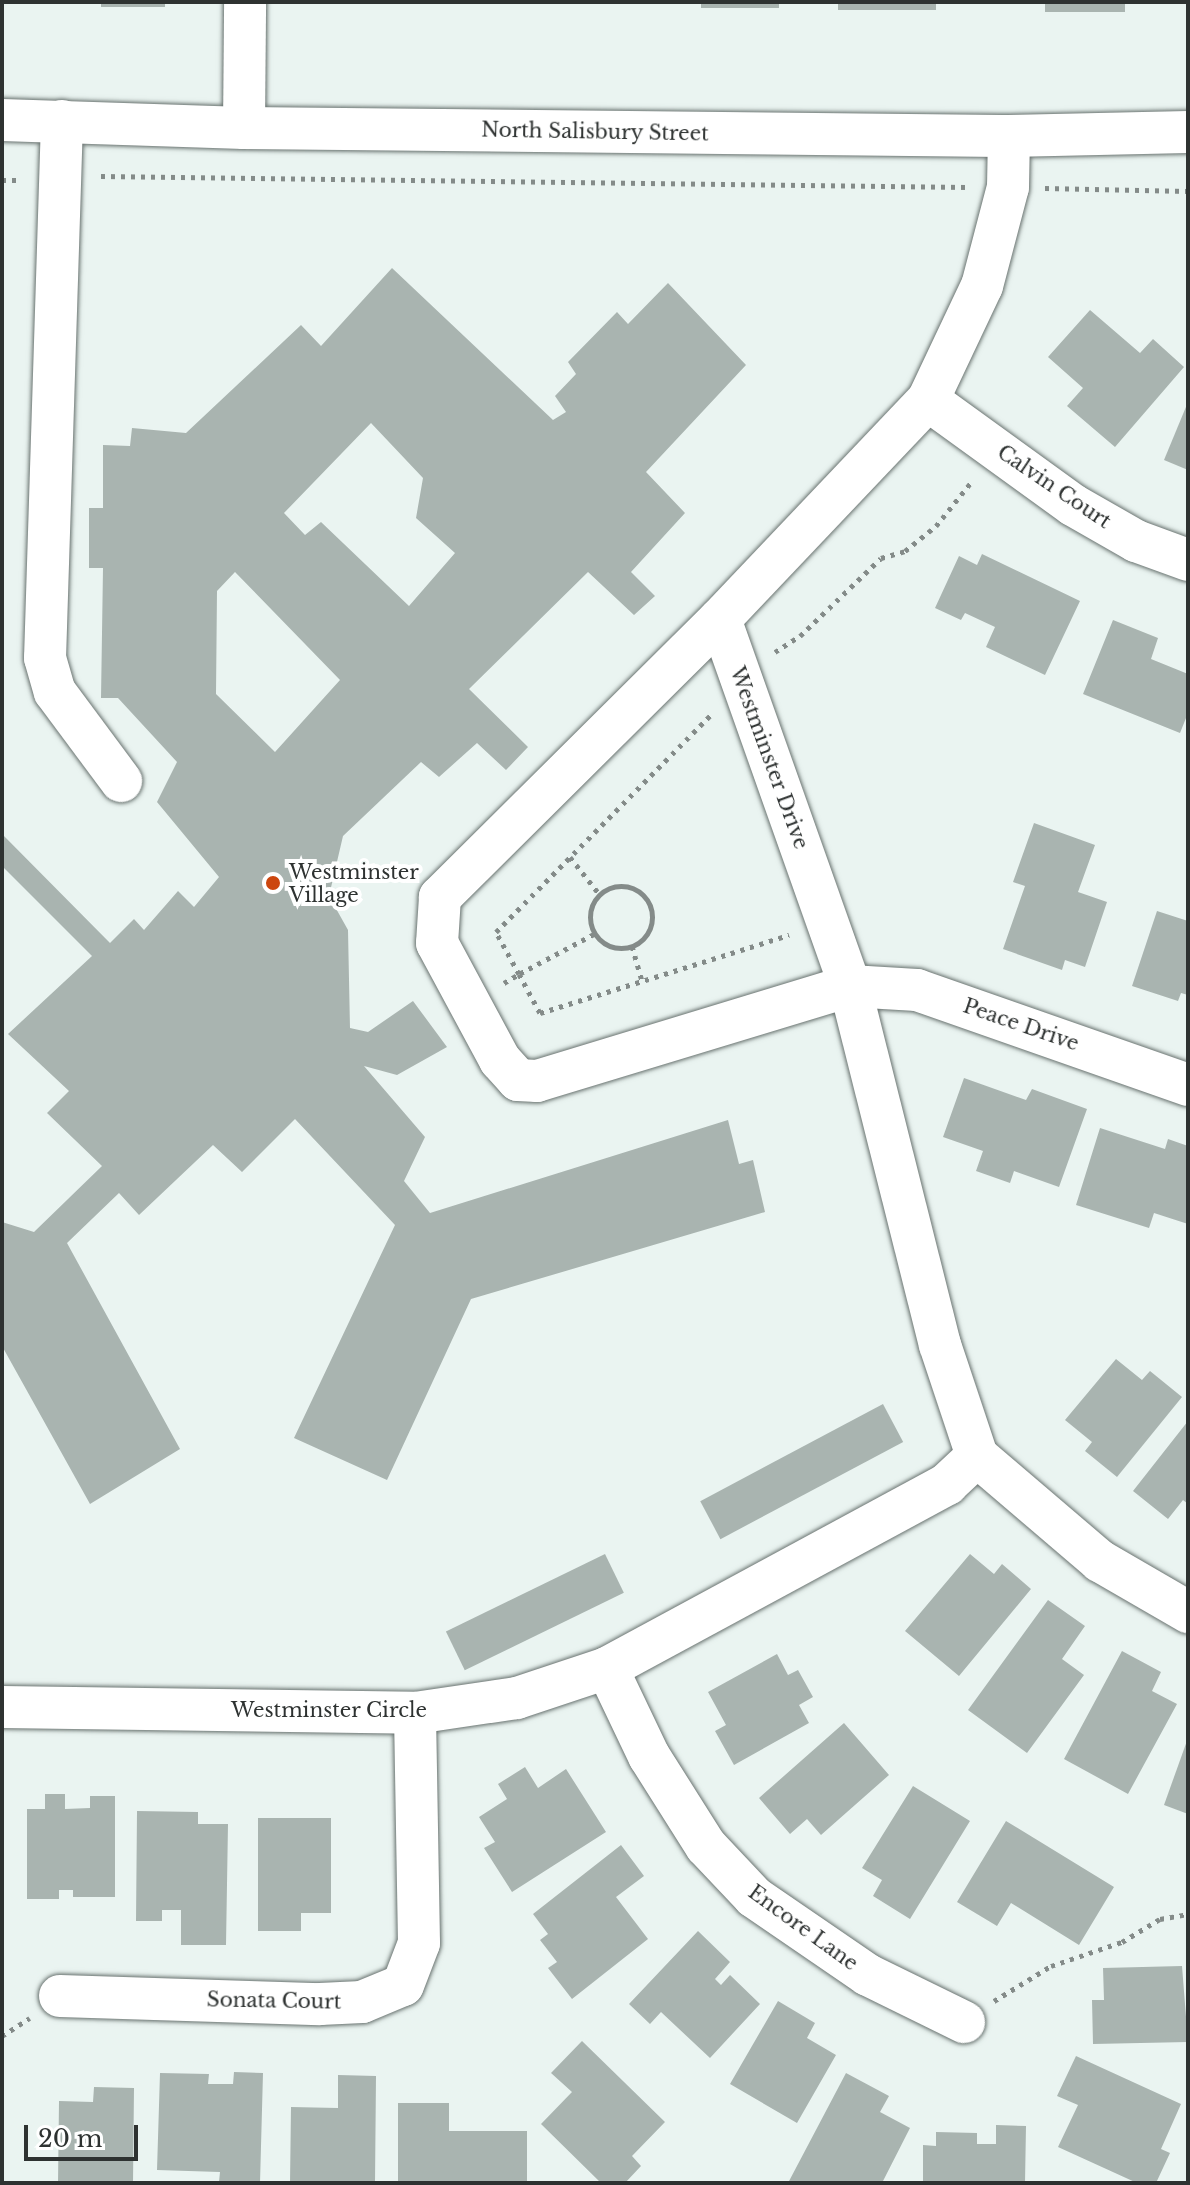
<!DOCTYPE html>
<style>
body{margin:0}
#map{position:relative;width:1190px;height:2185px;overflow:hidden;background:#eaf4f1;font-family:"Libre Baskerville",serif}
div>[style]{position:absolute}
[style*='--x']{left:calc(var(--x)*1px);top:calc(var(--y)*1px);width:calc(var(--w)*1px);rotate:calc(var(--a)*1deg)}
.building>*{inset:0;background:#a9b4b0;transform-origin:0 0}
.path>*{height:5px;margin-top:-2.5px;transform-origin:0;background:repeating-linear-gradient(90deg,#848b89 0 4px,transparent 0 10px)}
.path>.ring{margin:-2.5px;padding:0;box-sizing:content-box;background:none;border:5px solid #848b89;border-radius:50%}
.roads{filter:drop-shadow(0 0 2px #697370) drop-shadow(0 0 2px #697370)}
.minor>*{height:42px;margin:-21px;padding:0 21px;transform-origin:21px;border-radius:21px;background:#fff}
.dots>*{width:22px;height:22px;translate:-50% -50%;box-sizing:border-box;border:4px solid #fff;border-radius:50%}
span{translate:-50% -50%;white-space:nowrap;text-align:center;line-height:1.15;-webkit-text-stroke:8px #fff;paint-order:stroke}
.street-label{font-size:20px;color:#2e3231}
.poi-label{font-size:20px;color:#2e3231}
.left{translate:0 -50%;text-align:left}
.frame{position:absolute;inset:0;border:4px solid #2e3231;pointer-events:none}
.scale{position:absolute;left:24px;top:2125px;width:114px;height:36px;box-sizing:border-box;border:4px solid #2e3231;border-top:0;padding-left:10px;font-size:24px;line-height:28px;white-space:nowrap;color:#2e3231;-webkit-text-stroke:6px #fff;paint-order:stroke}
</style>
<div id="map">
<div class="building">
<i style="left:101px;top:2px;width:64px;height:5px"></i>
<i style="left:701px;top:2px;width:78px;height:6px"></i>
<i style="left:838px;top:2px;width:98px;height:8px"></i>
<i style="left:1045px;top:2px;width:80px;height:10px"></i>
<i style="clip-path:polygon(evenodd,392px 268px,553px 420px,566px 412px,555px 396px,576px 374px,568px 362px,617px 312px,628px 324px,668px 283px,746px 365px,646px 472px,685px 513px,631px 572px,655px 596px,634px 615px,588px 572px,469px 689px,528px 747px,506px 770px,477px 743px,439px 777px,421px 762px,343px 836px,329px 896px,348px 930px,350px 1028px,368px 1032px,413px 1001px,447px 1047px,397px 1075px,364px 1066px,425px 1137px,404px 1181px,430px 1213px,728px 1120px,739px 1164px,753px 1160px,765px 1212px,471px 1299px,387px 1480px,294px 1438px,395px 1225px,295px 1119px,242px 1172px,213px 1145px,139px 1215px,119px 1193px,67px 1243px,180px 1449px,90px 1504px,2px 1346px,2px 1222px,34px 1232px,102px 1166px,47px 1113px,69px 1091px,8px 1034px,92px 956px,2px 866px,2px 834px,110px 943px,134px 919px,144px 930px,178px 891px,194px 907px,219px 877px,157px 802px,177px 762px,118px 698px,101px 698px,103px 568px,89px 568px,89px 508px,103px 508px,103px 445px,130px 446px,132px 428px,186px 433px,301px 325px,321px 346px,392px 268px,371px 423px,423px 478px,416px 518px,455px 553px,409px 606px,321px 522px,305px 535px,284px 513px,371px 423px,392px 268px,235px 572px,340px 680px,275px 752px,216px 694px,217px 591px,235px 572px)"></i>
<i style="clip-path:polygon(1090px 310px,1140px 353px,1153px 339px,1184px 367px,1115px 447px,1067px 406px,1083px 388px,1048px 357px)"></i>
<i style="clip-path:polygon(1188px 402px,1188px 470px,1164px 460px)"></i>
<i style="clip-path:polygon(982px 554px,1080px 601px,1045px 675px,986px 647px,995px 627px,965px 613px,961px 620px,935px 608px,959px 556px,977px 565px)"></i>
<i style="clip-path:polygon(1113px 620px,1158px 638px,1151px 659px,1188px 674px,1188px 713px,1180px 733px,1083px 694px)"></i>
<i style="clip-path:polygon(1034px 823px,1095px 845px,1078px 892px,1107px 902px,1085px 967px,1065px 960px,1062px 970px,1003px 949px,1025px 886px,1013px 882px)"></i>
<i style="clip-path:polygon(1157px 911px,1188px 921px,1188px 995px,1181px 993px,1178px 1001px,1132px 986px)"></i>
<i style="clip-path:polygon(964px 1078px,1026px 1100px,1032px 1089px,1087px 1109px,1059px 1187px,1014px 1171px,1010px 1183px,976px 1171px,983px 1151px,943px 1137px)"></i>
<i style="clip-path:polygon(1100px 1128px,1165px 1149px,1168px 1139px,1188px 1146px,1188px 1224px,1154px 1213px,1149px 1228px,1076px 1205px)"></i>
<i style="clip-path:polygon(1116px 1359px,1142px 1380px,1150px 1371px,1182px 1397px,1117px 1477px,1085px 1451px,1092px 1442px,1065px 1420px)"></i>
<i style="left:883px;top:1404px;width:43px;height:207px;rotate:62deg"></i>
<i style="clip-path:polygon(1188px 1421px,1188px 1504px,1183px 1500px,1168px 1519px,1133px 1491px)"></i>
<i style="left:605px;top:1554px;width:43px;height:177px;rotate:64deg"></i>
<i style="clip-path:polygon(970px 1554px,994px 1574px,1002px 1564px,1031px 1589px,959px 1676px,905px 1631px)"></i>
<i style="clip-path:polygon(1048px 1600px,1085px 1626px,1062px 1659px,1084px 1675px,1027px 1753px,968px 1710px)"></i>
<i style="clip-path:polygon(1122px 1651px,1161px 1672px,1152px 1691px,1177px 1704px,1128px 1794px,1064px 1759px)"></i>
<i style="clip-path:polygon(777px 1654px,788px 1675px,798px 1670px,813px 1697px,799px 1705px,809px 1723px,734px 1765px,715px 1731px,726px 1725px,708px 1692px)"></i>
<i style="clip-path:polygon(844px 1723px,889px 1775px,821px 1835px,807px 1819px,790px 1834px,759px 1798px)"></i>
<i style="clip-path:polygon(1188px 1738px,1188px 1814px,1164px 1805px)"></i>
<i style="clip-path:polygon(525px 1767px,538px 1788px,566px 1769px,606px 1832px,512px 1892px,484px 1848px,495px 1842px,479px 1817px,507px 1799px,498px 1784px)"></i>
<i style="clip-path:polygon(913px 1786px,970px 1821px,910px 1919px,873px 1896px,882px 1880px,862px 1868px)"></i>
<i style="clip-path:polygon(45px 1794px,65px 1794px,65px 1809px,90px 1808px,90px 1796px,115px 1796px,115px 1897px,73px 1897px,73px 1890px,59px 1890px,59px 1899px,27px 1899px,27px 1809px,45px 1809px)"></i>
<i style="clip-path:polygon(137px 1811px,198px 1812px,198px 1824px,228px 1824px,226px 1945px,181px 1945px,181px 1910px,162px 1910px,162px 1921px,136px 1921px)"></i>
<i style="clip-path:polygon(258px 1818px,331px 1818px,331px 1913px,301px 1913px,301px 1931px,258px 1931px)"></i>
<i style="clip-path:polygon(1006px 1821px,1114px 1887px,1079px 1945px,1011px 1903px,997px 1926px,957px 1902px)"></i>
<i style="clip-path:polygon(621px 1845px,644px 1876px,616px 1897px,648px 1939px,572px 1999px,548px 1968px,557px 1962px,540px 1940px,548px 1934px,533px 1914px)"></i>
<i style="clip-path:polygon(698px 1931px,730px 1962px,715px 1979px,721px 1985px,730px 1975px,760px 2004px,710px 2058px,661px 2012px,650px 2024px,629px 2004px)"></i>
<i style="clip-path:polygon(1182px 1966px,1188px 2042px,1093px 2044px,1092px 2000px,1104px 2000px,1103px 1968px)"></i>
<i style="clip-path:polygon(778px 2001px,815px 2023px,807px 2038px,836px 2055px,797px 2123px,730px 2084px)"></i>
<i style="clip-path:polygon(582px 2041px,665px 2122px,632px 2156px,641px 2166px,625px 2183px,601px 2183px,541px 2124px,572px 2092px,551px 2073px)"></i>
<i style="clip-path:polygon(1076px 2056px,1181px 2104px,1161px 2149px,1170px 2153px,1156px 2183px,1137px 2183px,1058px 2147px,1078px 2105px,1057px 2096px)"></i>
<i style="clip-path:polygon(234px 2072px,263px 2073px,260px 2183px,219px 2182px,220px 2172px,157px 2170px,160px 2073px,209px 2074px,208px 2084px,233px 2084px)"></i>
<i style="clip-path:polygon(846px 2073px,889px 2096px,880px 2112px,910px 2128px,882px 2183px,788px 2183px)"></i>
<i style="clip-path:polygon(338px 2075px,376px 2076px,375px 2183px,290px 2183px,291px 2107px,338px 2108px)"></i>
<i style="clip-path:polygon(94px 2087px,134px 2088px,133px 2183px,58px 2183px,59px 2101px,93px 2102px)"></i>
<i style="clip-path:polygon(398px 2103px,449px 2103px,449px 2131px,527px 2131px,527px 2183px,398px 2183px)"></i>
<i style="clip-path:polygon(996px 2125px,1026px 2126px,1025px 2183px,923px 2183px,923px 2145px,936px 2146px,936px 2132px,977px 2133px,977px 2144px,996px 2144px)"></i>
</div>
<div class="path">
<i style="--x:101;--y:176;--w:866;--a:0.73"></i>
<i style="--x:2;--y:180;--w:17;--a:0"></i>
<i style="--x:1045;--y:188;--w:143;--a:1.2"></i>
<i style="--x:775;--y:652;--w:30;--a:-33"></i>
<i style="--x:800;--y:636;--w:112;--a:-43.9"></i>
<i style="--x:881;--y:558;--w:25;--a:-16"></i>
<i style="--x:905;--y:551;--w:40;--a:-39"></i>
<i style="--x:936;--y:526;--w:59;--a:-51.2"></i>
<i style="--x:570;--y:857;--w:48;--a:51.7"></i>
<i class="ring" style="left:590px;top:886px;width:57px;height:57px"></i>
<i style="--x:594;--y:934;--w:85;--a:151.9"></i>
<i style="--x:519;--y:974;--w:44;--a:61.7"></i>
<i style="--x:540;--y:1013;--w:261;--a:-17.4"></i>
<i style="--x:632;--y:946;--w:36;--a:74"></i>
<i style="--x:504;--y:983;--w:17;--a:-31"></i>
<i style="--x:519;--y:974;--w:48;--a:-118.7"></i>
<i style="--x:496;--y:932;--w:307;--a:-45.3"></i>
<i style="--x:994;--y:2001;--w:67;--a:-31.6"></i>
<i style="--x:1051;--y:1966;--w:75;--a:-18.7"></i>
<i style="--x:1122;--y:1942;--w:44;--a:-31.2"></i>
<i style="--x:1160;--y:1919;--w:28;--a:-10"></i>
<i style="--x:2;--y:2036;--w:33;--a:-33"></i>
</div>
<div class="roads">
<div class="minor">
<i style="--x:2;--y:120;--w:242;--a:1.9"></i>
<i style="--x:244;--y:128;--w:765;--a:0.6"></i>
<i style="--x:1009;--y:136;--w:179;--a:-1.3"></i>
<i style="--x:62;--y:121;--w:537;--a:91.81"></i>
<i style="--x:45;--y:658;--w:35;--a:74"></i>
<i style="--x:55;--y:692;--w:111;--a:53.4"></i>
<i style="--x:244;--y:128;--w:126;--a:-89.5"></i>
<i style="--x:928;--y:400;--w:179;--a:35.9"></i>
<i style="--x:1073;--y:505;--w:73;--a:29.7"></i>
<i style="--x:1136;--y:541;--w:55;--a:20.1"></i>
<i style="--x:720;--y:619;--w:395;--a:135.2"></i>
<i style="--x:440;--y:897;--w:46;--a:93.7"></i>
<i style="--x:437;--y:943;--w:133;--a:61.7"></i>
<i style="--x:500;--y:1060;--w:27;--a:48"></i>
<i style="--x:518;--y:1080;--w:19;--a:3"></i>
<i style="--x:537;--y:1081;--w:327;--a:-16.9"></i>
<i style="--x:850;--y:986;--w:67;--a:3.4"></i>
<i style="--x:917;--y:990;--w:287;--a:19.3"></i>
<i style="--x:977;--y:1456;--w:117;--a:-108.4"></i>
<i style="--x:940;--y:1345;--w:370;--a:-104.1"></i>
<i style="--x:850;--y:986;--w:389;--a:-109.5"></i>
<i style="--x:720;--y:619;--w:302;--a:-46.5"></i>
<i style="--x:928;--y:400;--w:126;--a:-64.7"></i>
<i style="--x:982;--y:286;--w:102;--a:-75.3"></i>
<i style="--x:1008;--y:187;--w:51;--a:-88.9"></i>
<i style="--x:977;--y:1456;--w:162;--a:40.5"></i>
<i style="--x:1100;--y:1561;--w:102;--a:30.1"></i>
<i style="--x:607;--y:1668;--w:98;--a:64.5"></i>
<i style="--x:649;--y:1756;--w:107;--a:57.7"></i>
<i style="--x:706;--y:1846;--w:70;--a:46.7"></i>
<i style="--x:754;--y:1897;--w:138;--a:34.4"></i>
<i style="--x:868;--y:1975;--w:107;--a:26.1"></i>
<i style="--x:2;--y:1707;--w:413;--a:0.8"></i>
<i style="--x:415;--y:1713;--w:103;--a:-8.4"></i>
<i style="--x:517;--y:1698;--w:95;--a:-18.4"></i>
<i style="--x:607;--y:1668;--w:387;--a:-28.4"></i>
<i style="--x:947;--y:1484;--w:41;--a:-43"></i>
<i style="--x:60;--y:1996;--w:260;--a:1.8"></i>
<i style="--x:320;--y:2004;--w:42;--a:-2.7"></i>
<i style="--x:362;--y:2002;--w:44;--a:-22.5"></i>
<i style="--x:403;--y:1985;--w:45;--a:-69.1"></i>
<i style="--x:419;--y:1943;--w:230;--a:-91"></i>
</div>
</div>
<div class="dots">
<i style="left:273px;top:883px;background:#cc460e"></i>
</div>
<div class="street-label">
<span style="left:595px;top:132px;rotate:1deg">North Salisbury Street</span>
<span style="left:1054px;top:487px;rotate:34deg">Calvin Court</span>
<span style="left:769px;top:758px;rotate:70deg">Westminster Drive</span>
<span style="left:1021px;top:1025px;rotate:19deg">Peace Drive</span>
<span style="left:329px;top:1710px">Westminster Circle</span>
<span style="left:803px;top:1928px;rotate:36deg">Encore Lane</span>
<span style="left:274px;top:2001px;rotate:1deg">Sonata Court</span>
</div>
<div class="poi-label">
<span class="left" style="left:289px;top:884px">Westminster<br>Village</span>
</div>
<div class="frame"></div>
<div class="scale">20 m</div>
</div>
